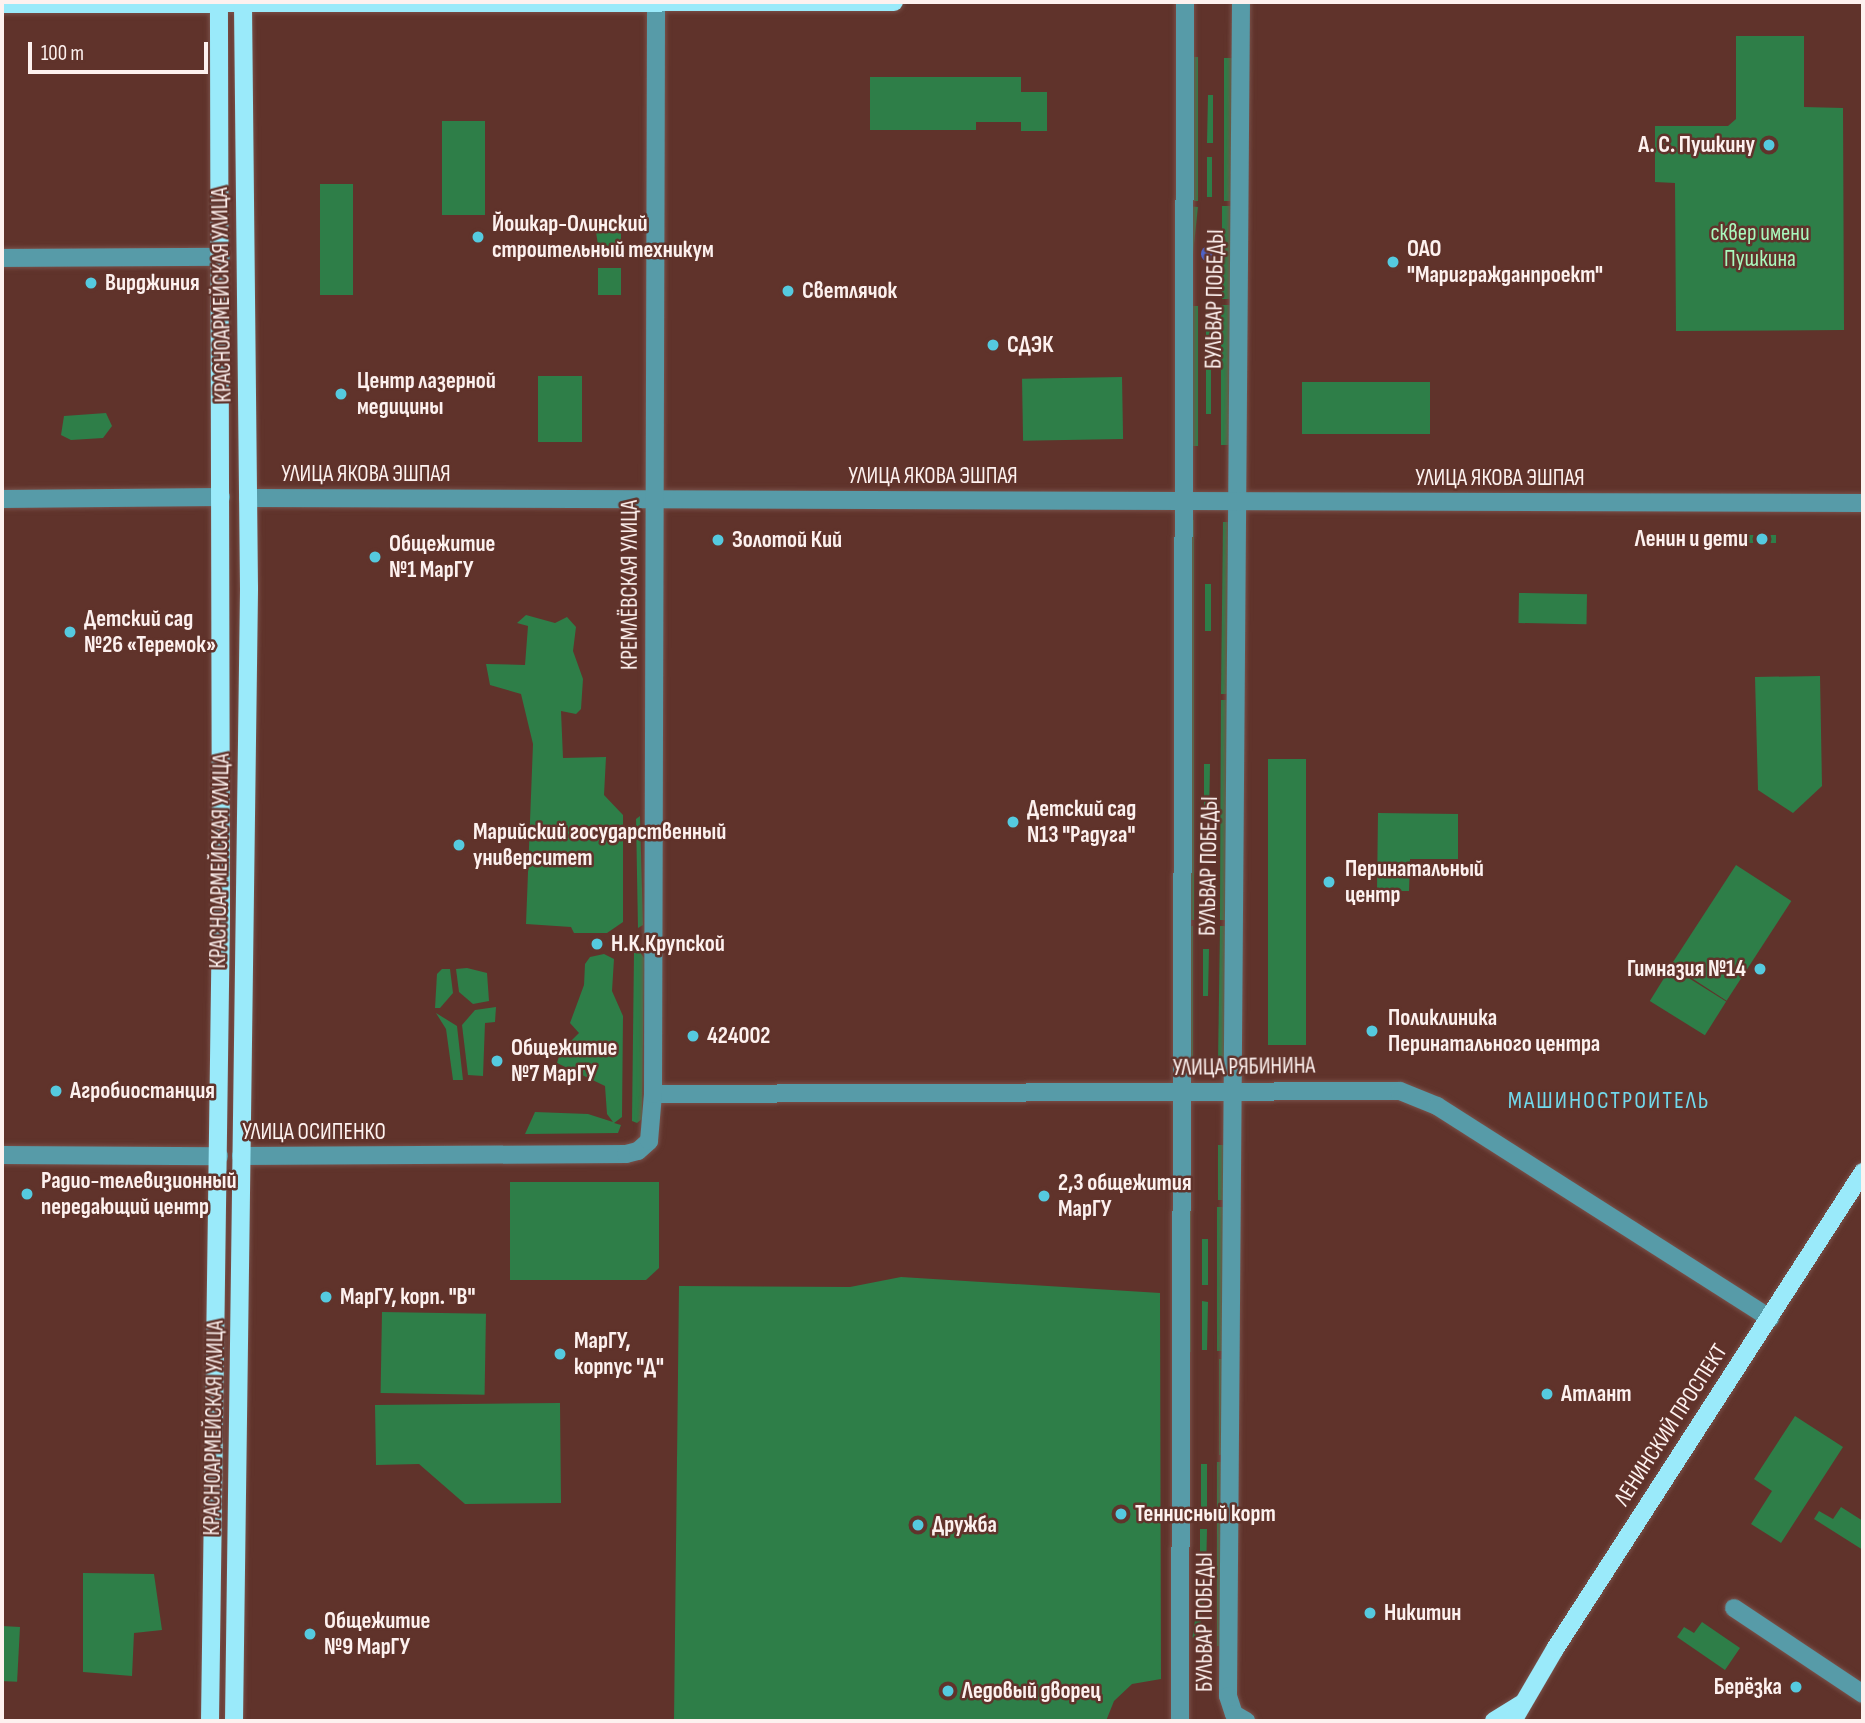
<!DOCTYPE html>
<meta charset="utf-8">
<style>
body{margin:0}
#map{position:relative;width:1865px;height:1723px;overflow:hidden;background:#60332b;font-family:"Sofia Sans Condensed",sans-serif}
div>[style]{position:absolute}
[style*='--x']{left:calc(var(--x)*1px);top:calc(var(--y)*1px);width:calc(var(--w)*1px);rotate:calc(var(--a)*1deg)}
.green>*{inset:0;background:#2e7e48;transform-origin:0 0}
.water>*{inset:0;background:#4e63c9}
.round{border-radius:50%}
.roads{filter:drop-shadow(0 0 2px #79514a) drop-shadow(0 0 2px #79514a)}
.minor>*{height:18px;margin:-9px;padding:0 9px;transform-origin:9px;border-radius:9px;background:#579ba8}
.major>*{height:18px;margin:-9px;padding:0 9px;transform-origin:9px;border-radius:9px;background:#9aeafa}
.dots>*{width:19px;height:19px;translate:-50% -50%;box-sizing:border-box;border:4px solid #60332b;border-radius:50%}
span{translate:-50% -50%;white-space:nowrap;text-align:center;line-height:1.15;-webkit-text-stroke:5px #60332b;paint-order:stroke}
.poi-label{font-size:23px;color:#fdf1ef;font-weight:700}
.right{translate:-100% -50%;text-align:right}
.left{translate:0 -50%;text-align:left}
.park-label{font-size:23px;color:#a9f9bd}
.street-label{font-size:23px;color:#fdf1ef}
.neighbourhood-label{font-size:24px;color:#71d9ec;letter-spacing:2px}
.frame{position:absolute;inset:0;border:4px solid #fdf1ef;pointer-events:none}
.scale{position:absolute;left:28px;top:42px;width:180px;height:32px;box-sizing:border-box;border:4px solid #fdf1ef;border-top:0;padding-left:9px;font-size:21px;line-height:24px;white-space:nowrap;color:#fdf1ef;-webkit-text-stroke:5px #60332b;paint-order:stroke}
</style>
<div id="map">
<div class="green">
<i style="clip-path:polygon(1736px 36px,1804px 36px,1804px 107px,1843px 108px,1844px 330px,1676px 331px,1675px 183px,1655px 182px,1655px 126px,1728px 126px,1736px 119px)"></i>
<i style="left:1189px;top:57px;width:9px;height:144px"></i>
<i style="left:1224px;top:58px;width:9px;height:143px"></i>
<i style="clip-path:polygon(870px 77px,1021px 77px,1021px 92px,1047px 92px,1047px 131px,1021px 131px,1021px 122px,976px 122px,976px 130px,870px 130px)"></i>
<i style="clip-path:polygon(1208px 95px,1213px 95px,1213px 143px,1207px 143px)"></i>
<i style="left:442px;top:121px;width:43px;height:94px"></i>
<i style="left:1207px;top:157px;width:5px;height:40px"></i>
<i style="left:320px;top:184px;width:33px;height:111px"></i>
<i style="left:1188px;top:206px;width:10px;height:93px;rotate:6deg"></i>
<i style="left:1222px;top:206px;width:9px;height:93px"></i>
<i style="clip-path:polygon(621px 225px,621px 251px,599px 251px,595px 226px)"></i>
<i style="left:598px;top:268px;width:23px;height:27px"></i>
<i style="left:1221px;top:305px;width:9px;height:140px"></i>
<i style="left:1188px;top:306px;width:10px;height:140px"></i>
<i style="left:1206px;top:309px;width:5px;height:44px"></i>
<i style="left:1206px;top:366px;width:5px;height:48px"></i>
<i style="left:538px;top:376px;width:44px;height:66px"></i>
<i style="left:1122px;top:377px;width:62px;height:100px;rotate:89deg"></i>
<i style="left:1302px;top:382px;width:128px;height:52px"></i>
<i style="clip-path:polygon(106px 413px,112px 426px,103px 438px,71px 440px,61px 435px,64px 416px)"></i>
<i style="left:1187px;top:520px;width:7px;height:400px"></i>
<i style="clip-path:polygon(1223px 522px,1229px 522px,1228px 694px,1221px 694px)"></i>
<i style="left:1747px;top:535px;width:29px;height:8px"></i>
<i style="left:1205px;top:584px;width:6px;height:47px"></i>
<i style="left:1519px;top:593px;width:68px;height:30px;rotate:1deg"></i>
<i style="clip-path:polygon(526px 615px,555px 623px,567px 617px,576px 627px,573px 651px,583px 679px,581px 709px,576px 714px,561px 711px,563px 758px,606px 757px,604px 795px,623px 815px,623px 922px,607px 933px,574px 933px,571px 927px,526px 924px,533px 744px,521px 694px,490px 685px,486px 664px,525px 665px,528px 626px,517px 623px)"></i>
<i style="clip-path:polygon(1820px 676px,1822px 786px,1793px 813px,1758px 790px,1755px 677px)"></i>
<i style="clip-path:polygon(1221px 700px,1228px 700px,1226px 920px,1220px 920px)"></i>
<i style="left:1268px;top:759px;width:38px;height:286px"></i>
<i style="clip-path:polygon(1204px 764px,1210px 764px,1209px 815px,1204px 815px)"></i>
<i style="clip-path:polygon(1378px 813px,1458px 814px,1458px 859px,1410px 859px,1409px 891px,1377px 891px)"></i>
<i style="clip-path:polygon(640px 816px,643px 925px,638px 928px,636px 819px)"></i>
<i style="left:1736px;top:865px;width:66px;height:119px;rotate:33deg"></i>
<i style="left:1186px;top:926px;width:7px;height:139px"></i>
<i style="clip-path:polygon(1220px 926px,1226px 926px,1225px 1066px,1218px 1066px)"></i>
<i style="clip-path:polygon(1203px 949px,1209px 949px,1208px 996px,1203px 996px)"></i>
<i style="clip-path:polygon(640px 952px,644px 958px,642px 1119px,637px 1123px,632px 1121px,634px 953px)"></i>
<i style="clip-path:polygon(604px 954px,614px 959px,612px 991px,623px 1016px,622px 1117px,614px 1123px,621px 1125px,618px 1133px,525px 1134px,535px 1112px,588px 1114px,613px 1122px,607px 1114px,605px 1086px,557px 1063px,564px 1039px,571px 1041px,579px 1033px,570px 1023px,584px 985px,585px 964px,590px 957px)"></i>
<i style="left:1671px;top:967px;width:65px;height:40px;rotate:32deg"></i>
<i style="clip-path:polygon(467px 968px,487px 973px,489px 1001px,473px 1004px,459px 992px,456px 969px)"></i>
<i style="clip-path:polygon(442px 969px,450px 969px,453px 993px,440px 1008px,435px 1008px,437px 974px)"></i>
<i style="clip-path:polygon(496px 1007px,495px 1022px,485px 1023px,483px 1076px,468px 1075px,462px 1025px,475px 1010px)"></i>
<i style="clip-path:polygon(436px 1013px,457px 1026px,463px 1080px,453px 1080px,446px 1029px)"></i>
<i style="left:1218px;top:1145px;width:8px;height:55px"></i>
<i style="clip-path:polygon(510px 1182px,659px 1182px,659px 1268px,646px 1280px,510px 1280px)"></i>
<i style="left:1184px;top:1206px;width:7px;height:146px"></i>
<i style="left:1217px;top:1207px;width:9px;height:144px"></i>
<i style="left:1202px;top:1239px;width:6px;height:46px"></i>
<i style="clip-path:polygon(901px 1277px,1160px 1293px,1161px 1679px,1132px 1684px,1114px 1701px,1106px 1721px,674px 1721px,679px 1286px,850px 1287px)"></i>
<i style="clip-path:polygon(1202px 1301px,1208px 1302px,1207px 1350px,1202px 1350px)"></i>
<i style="left:382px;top:1312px;width:104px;height:81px;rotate:1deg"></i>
<i style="left:1219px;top:1359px;width:8px;height:96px"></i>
<i style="clip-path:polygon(560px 1403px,561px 1503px,465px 1504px,419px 1464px,376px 1465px,375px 1405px)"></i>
<i style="clip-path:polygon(1795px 1416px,1843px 1447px,1781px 1543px,1751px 1524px,1772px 1491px,1754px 1479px)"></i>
<i style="left:1217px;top:1462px;width:8px;height:184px"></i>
<i style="left:1201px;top:1464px;width:6px;height:50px"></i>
<i style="clip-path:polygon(1841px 1507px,1863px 1521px,1863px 1550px,1814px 1519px,1819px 1511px,1833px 1519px)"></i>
<i style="clip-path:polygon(1200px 1529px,1207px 1529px,1206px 1575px,1200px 1575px)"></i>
<i style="clip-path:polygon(83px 1573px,154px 1574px,162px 1630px,134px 1633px,132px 1676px,83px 1672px)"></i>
<i style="left:1200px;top:1589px;width:6px;height:49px;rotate:9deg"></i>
<i style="clip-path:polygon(1702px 1622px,1740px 1648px,1725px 1670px,1677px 1637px,1684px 1627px,1694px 1633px)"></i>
<i style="left:2px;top:1626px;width:18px;height:55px;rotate:3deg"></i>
</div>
<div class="water">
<i class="round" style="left:1201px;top:246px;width:16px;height:16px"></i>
</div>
<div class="roads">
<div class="minor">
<i style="--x:1241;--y:2;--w:1694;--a:90.44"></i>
<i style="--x:1228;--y:1696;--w:19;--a:72"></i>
<i style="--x:1234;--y:1714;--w:14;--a:30"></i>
<i style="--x:2;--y:258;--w:219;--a:-0.3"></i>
<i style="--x:248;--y:498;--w:1615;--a:0.18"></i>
<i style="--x:2;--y:499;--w:219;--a:-0.5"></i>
<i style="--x:653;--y:1094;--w:747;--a:-0.23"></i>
<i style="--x:1400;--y:1091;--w:40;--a:22"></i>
<i style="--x:1437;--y:1106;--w:395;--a:32.5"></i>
<i style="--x:2;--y:1155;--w:217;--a:0.3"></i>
<i style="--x:241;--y:1156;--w:385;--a:-0.3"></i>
<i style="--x:626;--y:1154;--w:12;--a:-14"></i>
<i style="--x:638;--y:1151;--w:15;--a:-42"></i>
<i style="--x:649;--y:1141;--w:47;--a:-85.1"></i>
<i style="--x:653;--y:1094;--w:1092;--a:-89.84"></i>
<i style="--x:1734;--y:1608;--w:155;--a:33.7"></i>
<i style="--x:1180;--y:1721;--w:1719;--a:-89.83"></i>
</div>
<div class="major">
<i style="--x:2;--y:4;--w:892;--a:-0.13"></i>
<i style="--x:210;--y:1721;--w:807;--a:-89.22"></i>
<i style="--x:221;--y:914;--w:912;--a:-90.13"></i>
<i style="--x:234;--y:1721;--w:1133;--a:-89.24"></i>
<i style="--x:249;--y:588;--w:586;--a:-90.59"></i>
<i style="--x:1494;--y:1721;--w:31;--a:-32"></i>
<i style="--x:1513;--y:1721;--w:83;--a:-59.7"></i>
<i style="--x:1555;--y:1649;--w:568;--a:-57.15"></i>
</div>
</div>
<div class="dots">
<i style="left:1769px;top:145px;background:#55cadf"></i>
<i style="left:478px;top:237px;background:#55cadf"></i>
<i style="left:1393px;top:262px;background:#55cadf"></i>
<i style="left:91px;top:283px;background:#55cadf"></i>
<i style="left:788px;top:291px;background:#55cadf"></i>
<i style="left:993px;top:345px;background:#55cadf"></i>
<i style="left:341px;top:394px;background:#55cadf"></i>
<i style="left:1762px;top:539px;background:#55cadf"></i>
<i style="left:718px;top:540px;background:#55cadf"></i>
<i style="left:375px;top:557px;background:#55cadf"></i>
<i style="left:70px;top:632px;background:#55cadf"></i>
<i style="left:1013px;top:822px;background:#55cadf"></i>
<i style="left:459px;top:845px;background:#55cadf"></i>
<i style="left:1329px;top:882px;background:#55cadf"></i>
<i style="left:597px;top:944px;background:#55cadf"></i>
<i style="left:1760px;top:969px;background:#55cadf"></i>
<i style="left:1372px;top:1031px;background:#55cadf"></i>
<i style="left:693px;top:1036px;background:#55cadf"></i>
<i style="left:497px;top:1061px;background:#55cadf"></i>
<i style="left:56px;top:1091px;background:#55cadf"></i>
<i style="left:27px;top:1194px;background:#55cadf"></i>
<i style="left:1044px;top:1196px;background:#55cadf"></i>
<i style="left:326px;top:1297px;background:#55cadf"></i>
<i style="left:560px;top:1354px;background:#55cadf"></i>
<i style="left:1547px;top:1394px;background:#55cadf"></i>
<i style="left:1121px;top:1514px;background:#55cadf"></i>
<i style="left:918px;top:1525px;background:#55cadf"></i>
<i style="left:1370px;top:1613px;background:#55cadf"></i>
<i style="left:310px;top:1634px;background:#55cadf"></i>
<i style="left:1796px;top:1687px;background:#55cadf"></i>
<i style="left:948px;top:1691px;background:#55cadf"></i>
</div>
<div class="poi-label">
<span class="right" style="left:1755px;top:145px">А. С. Пушкину</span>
<span class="left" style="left:492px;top:237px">Йошкар-Олинский<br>строительный техникум</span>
<span class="left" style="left:1407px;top:262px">OAO<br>"Маригражданпроект"</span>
<span class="left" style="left:105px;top:283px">Вирджиния</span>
<span class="left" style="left:802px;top:291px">Светлячок</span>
<span class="left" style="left:1007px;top:345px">СДЭК</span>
<span class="left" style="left:357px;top:394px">Центр лазерной<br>медицины</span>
<span class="right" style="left:1748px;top:539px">Ленин и дети</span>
<span class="left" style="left:732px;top:540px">Золотой Кий</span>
<span class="left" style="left:389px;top:557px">Общежитие<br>№1 МарГУ</span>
<span class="left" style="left:84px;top:632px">Детский сад<br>№26 «Теремок»</span>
<span class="left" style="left:1027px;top:822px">Детский сад<br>N13 "Радуга"</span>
<span class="left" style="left:473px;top:845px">Марийский государственный<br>университет</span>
<span class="left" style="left:1345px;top:882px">Перинатальный<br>центр</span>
<span class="left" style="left:611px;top:944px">Н.К.Крупской</span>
<span class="right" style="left:1746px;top:969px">Гимназия №14</span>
<span class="left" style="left:1388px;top:1031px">Поликлиника<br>Перинатального центра</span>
<span class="left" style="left:707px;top:1036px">424002</span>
<span class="left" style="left:511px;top:1061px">Общежитие<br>№7 МарГУ</span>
<span class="left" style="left:70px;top:1091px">Агробиостанция</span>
<span class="left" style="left:41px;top:1194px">Радио-телевизионный<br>передающий центр</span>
<span class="left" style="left:1058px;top:1196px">2,3 общежития<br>МарГУ</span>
<span class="left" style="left:340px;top:1297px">МарГУ, корп. "В"</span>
<span class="left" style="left:574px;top:1354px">МарГУ,<br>корпус "Д"</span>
<span class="left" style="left:1561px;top:1394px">Атлант</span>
<span class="left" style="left:1135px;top:1514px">Теннисный корт</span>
<span class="left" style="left:932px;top:1525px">Дружба</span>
<span class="left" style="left:1384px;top:1613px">Никитин</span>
<span class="left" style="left:324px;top:1634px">Общежитие<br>№9 МарГУ</span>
<span class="right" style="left:1782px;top:1687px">Берёзка</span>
<span class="left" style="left:962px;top:1691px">Ледовый дворец</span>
</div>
<div class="park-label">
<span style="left:1760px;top:246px">сквер имени<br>Пушкина</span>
</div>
<div class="street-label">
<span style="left:222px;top:295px;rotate:-91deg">КРАСНОАРМЕЙСКАЯ УЛИЦА</span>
<span style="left:1215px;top:299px;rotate:-89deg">БУЛЬВАР ПОБЕДЫ</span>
<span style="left:366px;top:474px">УЛИЦА ЯКОВА ЭШПАЯ</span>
<span style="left:933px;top:476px">УЛИЦА ЯКОВА ЭШПАЯ</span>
<span style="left:1500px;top:478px">УЛИЦА ЯКОВА ЭШПАЯ</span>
<span style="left:630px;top:585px;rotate:-90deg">КРЕМЛЁВСКАЯ УЛИЦА</span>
<span style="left:220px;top:861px;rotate:-89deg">КРАСНОАРМЕЙСКАЯ УЛИЦА</span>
<span style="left:1209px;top:866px;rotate:-89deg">БУЛЬВАР ПОБЕДЫ</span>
<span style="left:1244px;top:1067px;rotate:-1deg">УЛИЦА РЯБИНИНА</span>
<span style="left:314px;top:1132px">УЛИЦА ОСИПЕНКО</span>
<span style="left:1671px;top:1425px;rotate:-57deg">ЛЕНИНСКИЙ ПРОСПЕКТ</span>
<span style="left:214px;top:1428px;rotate:-89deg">КРАСНОАРМЕЙСКАЯ УЛИЦА</span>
<span style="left:1205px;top:1622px;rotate:-90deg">БУЛЬВАР ПОБЕДЫ</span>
</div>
<div class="neighbourhood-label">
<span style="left:1609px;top:1101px">МАШИНОСТРОИТЕЛЬ</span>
</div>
<div class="frame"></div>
<div class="scale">100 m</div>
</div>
